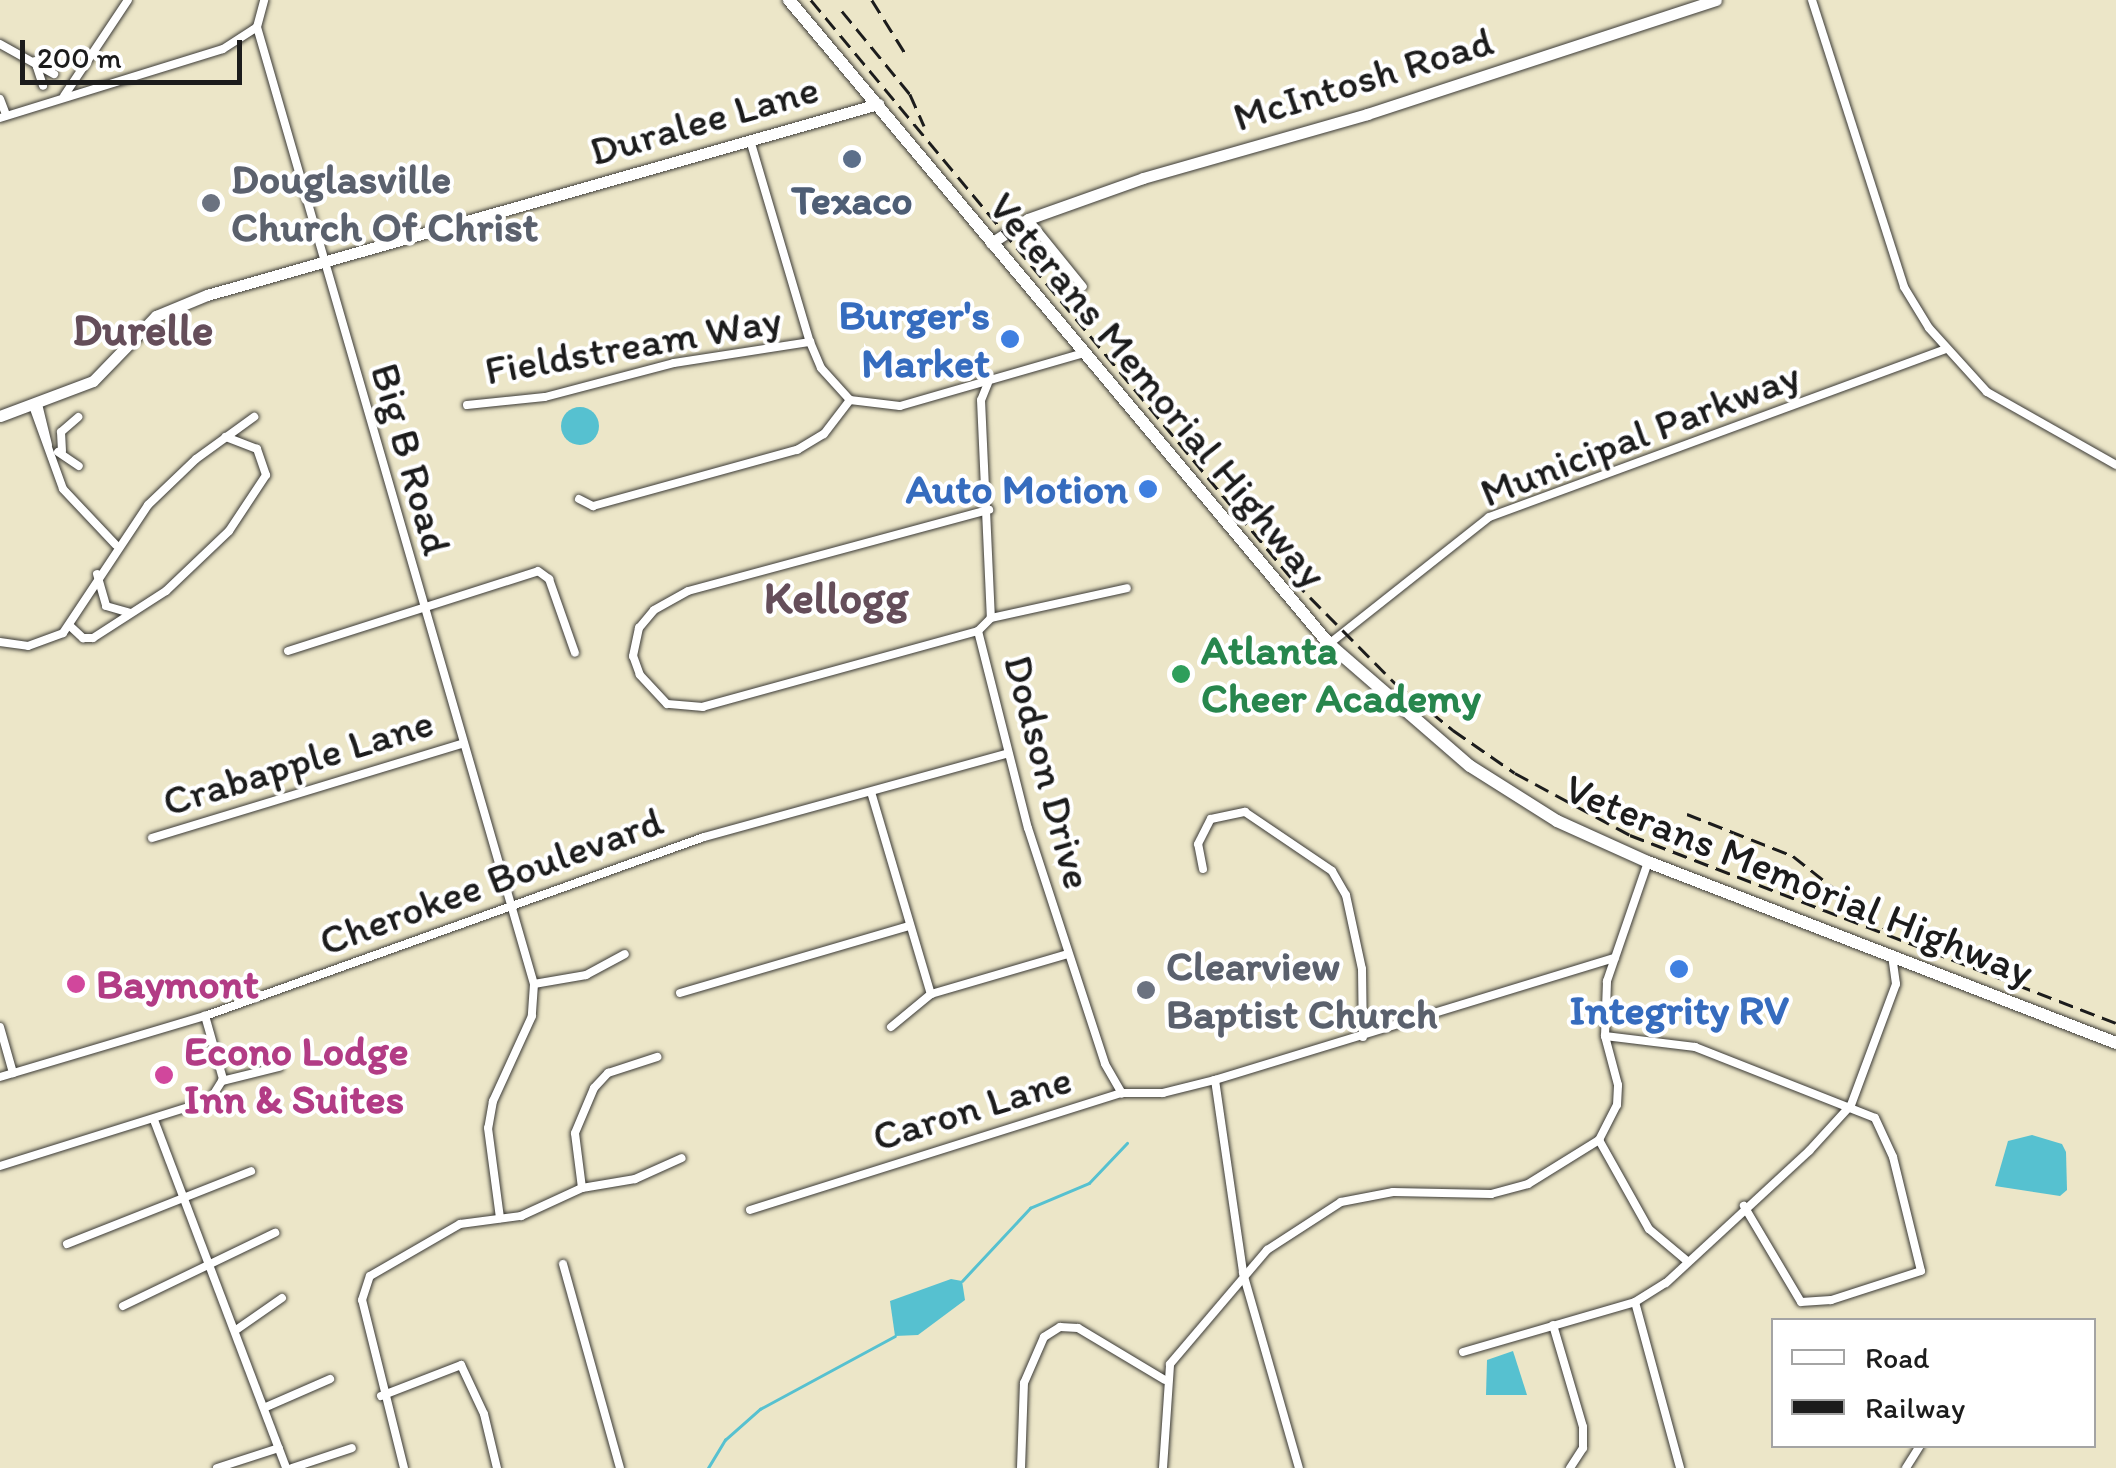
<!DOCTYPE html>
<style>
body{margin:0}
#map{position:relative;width:2116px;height:1468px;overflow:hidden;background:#ece6c8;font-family:Itim,sans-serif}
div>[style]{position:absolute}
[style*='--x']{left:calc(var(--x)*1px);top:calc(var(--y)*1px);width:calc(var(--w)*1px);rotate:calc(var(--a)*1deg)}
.water>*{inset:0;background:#56c1d0}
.round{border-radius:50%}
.stream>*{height:2.5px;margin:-1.25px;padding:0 1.25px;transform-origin:1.25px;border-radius:1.25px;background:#56c1d0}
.roads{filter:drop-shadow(0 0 2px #3b3a36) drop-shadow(0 0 2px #3b3a36)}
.street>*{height:8px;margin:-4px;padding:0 4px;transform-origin:4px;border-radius:4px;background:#fff}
.secondary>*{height:11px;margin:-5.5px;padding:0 5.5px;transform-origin:5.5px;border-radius:5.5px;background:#fff}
.primary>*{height:12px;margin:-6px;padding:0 6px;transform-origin:6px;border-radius:6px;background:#fff}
.rail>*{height:2.5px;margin-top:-1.25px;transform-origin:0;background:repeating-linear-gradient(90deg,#1c1c1c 0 15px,transparent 0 23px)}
.dots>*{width:28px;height:28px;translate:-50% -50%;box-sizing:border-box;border:5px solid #fff;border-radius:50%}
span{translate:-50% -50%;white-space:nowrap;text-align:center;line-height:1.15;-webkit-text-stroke:8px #fff;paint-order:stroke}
.street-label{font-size:42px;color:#1c1c1c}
.worship-label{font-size:42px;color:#5b616d;font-weight:700}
.left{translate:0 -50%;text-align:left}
.service-label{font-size:42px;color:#4e5e75;font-weight:700}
.shop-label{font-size:42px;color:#366cbe;font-weight:700}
.right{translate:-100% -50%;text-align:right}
.leisure-label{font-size:42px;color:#27864d;font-weight:700}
.hotel-label{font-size:42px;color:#b23c85;font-weight:700}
.neighbourhood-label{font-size:45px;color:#654e5a;font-weight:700}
.legend{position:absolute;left:1771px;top:1318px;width:325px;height:130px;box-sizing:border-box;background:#fff;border:2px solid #a4a4a4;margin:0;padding:12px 18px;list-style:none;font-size:30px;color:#1c1c1c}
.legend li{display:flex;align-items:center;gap:20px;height:50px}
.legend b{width:50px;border:2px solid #a4a4a4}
.scale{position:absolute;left:20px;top:40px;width:222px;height:45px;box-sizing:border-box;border:5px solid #1c1c1c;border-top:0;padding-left:12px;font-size:30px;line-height:35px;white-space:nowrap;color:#1c1c1c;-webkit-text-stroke:8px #fff;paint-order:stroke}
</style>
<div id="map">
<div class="water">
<i class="round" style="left:561px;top:407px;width:38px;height:38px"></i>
<i style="clip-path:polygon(2032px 1135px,2062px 1144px,2066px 1152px,2067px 1190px,2060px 1196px,1995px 1186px,2008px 1141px)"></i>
<i style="clip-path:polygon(951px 1279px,962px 1281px,965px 1300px,918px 1335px,895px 1336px,890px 1301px)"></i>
<i style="clip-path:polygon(1513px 1351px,1527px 1395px,1486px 1395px,1487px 1360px)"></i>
</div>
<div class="stream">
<i style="--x:962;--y:1281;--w:100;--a:-47"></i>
<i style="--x:1030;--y:1208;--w:64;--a:-23"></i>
<i style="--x:1089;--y:1183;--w:55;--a:-46.5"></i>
<i style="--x:708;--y:1468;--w:33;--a:-59"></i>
<i style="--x:725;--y:1440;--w:47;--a:-41.5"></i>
<i style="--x:760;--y:1409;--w:153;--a:-28.4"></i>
</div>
<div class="roads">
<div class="street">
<i style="--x:1812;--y:0;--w:301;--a:72.2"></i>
<i style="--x:1904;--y:287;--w:48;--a:58.6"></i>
<i style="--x:1929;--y:328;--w:86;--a:47.8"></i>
<i style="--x:1987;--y:392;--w:148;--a:29.5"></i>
<i style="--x:257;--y:27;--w:996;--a:73.86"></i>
<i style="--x:534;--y:984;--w:32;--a:94"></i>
<i style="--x:532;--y:1016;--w:94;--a:114.6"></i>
<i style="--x:493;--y:1101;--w:27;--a:100"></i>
<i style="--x:488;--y:1128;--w:91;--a:82.4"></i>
<i style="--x:0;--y:44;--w:62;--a:29.1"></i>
<i style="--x:35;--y:61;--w:26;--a:72"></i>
<i style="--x:64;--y:96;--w:115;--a:-56.3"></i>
<i style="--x:0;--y:99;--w:17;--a:69"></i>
<i style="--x:0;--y:118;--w:233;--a:-17.2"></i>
<i style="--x:223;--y:49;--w:40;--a:-32.9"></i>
<i style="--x:257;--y:27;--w:28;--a:-75"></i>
<i style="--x:750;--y:140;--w:211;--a:73.5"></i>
<i style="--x:810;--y:342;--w:28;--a:67"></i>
<i style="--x:821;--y:368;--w:43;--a:47.8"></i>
<i style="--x:850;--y:400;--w:50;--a:6.8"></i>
<i style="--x:900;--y:406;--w:191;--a:-16.1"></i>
<i style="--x:1028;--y:219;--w:87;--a:51"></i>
<i style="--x:988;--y:383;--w:18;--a:112"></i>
<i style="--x:981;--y:400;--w:218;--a:87.4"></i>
<i style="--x:991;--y:618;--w:18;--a:135"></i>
<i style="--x:978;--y:631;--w:203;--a:75.8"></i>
<i style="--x:1028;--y:828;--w:248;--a:71.9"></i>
<i style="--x:1105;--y:1064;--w:34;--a:60"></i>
<i style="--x:38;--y:404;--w:42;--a:76.3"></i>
<i style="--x:467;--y:405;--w:78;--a:-5.9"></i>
<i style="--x:545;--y:397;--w:133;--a:-14.8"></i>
<i style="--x:674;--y:363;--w:138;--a:-8.8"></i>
<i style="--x:33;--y:406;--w:88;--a:70.1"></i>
<i style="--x:63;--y:489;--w:77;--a:46.6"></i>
<i style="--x:62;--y:451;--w:19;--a:-93"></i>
<i style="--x:61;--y:432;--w:23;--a:-41"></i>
<i style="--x:58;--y:452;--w:25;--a:34"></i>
<i style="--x:579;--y:499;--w:16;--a:27"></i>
<i style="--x:593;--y:506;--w:212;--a:-15.4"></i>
<i style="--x:797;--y:450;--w:31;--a:-31"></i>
<i style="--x:824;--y:434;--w:43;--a:-52.6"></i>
<i style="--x:97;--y:574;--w:33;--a:74"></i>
<i style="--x:106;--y:606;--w:25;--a:16"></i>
<i style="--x:991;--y:618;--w:139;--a:-12.4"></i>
<i style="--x:70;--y:626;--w:18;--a:43"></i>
<i style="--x:83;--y:638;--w:10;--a:0"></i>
<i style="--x:93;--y:638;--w:87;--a:-32.8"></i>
<i style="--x:166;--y:591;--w:87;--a:-43.6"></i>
<i style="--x:229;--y:531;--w:67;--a:-56.5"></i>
<i style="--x:266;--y:475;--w:28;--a:-109"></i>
<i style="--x:257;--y:449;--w:34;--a:-159"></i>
<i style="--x:978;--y:631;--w:285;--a:164.6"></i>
<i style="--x:703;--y:707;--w:36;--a:-175"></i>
<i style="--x:667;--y:704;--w:40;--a:-133"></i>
<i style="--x:640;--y:675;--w:20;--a:-110"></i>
<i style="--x:633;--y:656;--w:29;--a:-78"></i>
<i style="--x:639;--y:628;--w:23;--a:-50"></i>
<i style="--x:654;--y:610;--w:39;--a:-29"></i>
<i style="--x:688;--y:591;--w:312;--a:-15.1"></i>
<i style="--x:0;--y:642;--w:28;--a:8"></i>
<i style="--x:28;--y:646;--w:37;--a:-20"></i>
<i style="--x:63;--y:633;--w:154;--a:-56.4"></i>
<i style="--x:148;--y:505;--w:66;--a:-43.8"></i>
<i style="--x:196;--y:459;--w:72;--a:-35.9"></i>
<i style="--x:1329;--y:644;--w:204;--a:-38.4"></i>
<i style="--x:1489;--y:517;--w:485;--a:-20.2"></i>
<i style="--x:288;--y:651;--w:262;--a:-17.7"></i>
<i style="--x:538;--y:571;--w:14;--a:36"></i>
<i style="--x:549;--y:579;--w:78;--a:70.6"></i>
<i style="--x:871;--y:792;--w:211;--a:73.5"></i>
<i style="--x:152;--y:838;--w:323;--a:-16.9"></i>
<i style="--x:1203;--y:869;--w:25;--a:-101"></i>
<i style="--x:1198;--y:844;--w:28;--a:-63"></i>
<i style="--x:1211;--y:819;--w:35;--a:-12"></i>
<i style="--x:1245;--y:812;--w:105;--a:34.1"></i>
<i style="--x:1332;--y:871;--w:28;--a:60"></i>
<i style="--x:1346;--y:895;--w:76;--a:77.8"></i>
<i style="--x:1362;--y:969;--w:68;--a:89.2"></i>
<i style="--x:534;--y:984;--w:53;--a:-9.8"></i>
<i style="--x:586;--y:975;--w:44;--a:-28.3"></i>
<i style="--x:680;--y:993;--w:239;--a:-16.3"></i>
<i style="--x:0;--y:1027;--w:48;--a:74.2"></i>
<i style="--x:891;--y:1027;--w:52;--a:-39.5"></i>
<i style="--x:931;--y:994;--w:143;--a:-16.3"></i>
<i style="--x:1605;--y:1036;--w:91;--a:7"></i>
<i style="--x:1695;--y:1047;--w:193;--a:21.5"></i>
<i style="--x:1875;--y:1118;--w:43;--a:65.2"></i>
<i style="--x:1893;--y:1157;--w:117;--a:76.2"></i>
<i style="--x:1921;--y:1271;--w:95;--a:162.1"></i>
<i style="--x:1831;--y:1300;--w:30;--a:176"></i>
<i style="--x:1801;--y:1302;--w:112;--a:-120.7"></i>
<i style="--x:0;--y:1077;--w:214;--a:-16.6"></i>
<i style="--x:205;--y:1016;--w:530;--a:-19.73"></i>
<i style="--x:704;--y:837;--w:313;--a:-15.4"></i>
<i style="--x:1215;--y:1080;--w:195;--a:81.7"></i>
<i style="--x:1243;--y:1273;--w:203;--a:74"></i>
<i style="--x:222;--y:1081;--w:59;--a:-13.8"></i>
<i style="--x:154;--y:1120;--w:372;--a:69.2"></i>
<i style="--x:1599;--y:1140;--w:102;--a:60.7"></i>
<i style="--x:1649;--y:1229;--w:48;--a:40"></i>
<i style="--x:0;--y:1166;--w:220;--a:-17.4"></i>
<i style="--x:210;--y:1100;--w:25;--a:-58"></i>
<i style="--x:223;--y:1079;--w:66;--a:-105.9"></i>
<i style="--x:582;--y:1188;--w:55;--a:-97.3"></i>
<i style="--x:575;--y:1133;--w:49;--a:-67.1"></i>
<i style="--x:594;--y:1088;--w:21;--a:-47"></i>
<i style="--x:608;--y:1073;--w:52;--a:-18.1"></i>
<i style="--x:750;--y:1210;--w:390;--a:-17.5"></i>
<i style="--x:1122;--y:1093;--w:41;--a:0"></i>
<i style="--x:1163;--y:1093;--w:54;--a:-14"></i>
<i style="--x:1215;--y:1080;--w:418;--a:-17"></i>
<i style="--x:67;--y:1244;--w:198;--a:-21.6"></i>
<i style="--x:563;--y:1264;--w:212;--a:74.4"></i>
<i style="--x:1635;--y:1302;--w:172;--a:74.8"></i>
<i style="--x:123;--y:1306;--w:169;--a:-25.7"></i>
<i style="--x:1553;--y:1325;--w:106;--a:73.6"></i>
<i style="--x:1583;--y:1427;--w:21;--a:90"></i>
<i style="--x:1583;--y:1448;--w:24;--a:123"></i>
<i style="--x:236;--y:1330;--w:56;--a:-34.8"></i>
<i style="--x:1463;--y:1352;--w:179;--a:-16.2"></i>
<i style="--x:1635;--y:1302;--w:36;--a:-32"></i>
<i style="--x:1666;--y:1283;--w:195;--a:-42.7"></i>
<i style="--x:1809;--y:1151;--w:62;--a:-47.6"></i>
<i style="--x:1851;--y:1105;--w:129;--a:-69.6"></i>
<i style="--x:1896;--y:984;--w:28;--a:-98"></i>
<i style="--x:381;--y:1396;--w:86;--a:-21.2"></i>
<i style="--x:461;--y:1365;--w:54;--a:64.9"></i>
<i style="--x:484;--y:1414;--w:56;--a:76.5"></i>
<i style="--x:266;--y:1407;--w:70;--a:-23.6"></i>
<i style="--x:217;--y:1468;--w:65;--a:-17.9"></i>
<i style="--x:292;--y:1468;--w:63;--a:-18.4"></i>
<i style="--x:404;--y:1468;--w:173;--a:-104"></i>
<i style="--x:362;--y:1300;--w:25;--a:-72"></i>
<i style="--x:370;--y:1276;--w:104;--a:-30"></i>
<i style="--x:460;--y:1224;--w:62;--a:-7.5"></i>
<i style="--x:521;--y:1216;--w:67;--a:-24.7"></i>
<i style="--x:582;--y:1188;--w:54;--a:-9.6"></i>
<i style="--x:635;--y:1179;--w:51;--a:-24.1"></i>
<i style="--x:1021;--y:1468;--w:85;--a:-88"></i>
<i style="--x:1024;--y:1383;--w:50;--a:-66.5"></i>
<i style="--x:1044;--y:1337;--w:19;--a:-32"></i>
<i style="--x:1060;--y:1327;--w:18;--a:3"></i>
<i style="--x:1078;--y:1328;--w:101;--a:30.9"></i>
<i style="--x:1163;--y:1468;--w:104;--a:-86.1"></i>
<i style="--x:1170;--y:1364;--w:150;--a:-49.6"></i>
<i style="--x:1267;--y:1250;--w:88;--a:-33"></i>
<i style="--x:1341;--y:1202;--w:53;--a:-10.9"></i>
<i style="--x:1393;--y:1192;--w:98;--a:1.2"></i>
<i style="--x:1491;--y:1194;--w:38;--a:-15"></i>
<i style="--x:1528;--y:1184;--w:84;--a:-31.8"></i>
<i style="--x:1599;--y:1140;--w:39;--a:-63"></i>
<i style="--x:1617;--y:1105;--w:20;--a:-87"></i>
<i style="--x:1618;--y:1085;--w:51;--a:-104.9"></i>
<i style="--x:1605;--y:1036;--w:55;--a:-87.9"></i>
<i style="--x:1607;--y:981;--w:126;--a:-71"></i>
<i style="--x:1906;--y:1468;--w:26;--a:-58"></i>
</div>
<div class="secondary">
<i style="--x:991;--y:243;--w:44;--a:-33"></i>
<i style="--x:1028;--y:219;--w:122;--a:-19.6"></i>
<i style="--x:1143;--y:178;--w:233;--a:-15.9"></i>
<i style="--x:1367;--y:114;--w:367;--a:-18.1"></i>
<i style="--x:0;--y:416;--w:99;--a:-20.6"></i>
<i style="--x:93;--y:381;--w:91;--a:-45.9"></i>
<i style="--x:156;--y:316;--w:55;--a:-22.4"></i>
<i style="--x:207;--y:295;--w:698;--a:-15.89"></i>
</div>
<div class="primary">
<i style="--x:789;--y:0;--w:840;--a:50.02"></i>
<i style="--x:1329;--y:644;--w:186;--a:40.9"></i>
<i style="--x:1470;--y:766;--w:103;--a:32.3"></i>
<i style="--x:1557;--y:821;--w:100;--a:24.3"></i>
<i style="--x:1648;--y:862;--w:502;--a:21.14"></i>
</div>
</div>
<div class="rail">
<i style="--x:811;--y:0;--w:756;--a:50.26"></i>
<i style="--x:1294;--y:581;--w:144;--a:45.3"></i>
<i style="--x:1395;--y:683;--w:75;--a:39"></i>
<i style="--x:1453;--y:730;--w:75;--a:34.7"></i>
<i style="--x:1515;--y:773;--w:131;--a:28.3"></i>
<i style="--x:1630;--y:835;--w:521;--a:21.15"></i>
<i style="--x:872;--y:0;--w:66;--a:58"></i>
<i style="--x:842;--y:11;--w:107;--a:50.7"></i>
<i style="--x:910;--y:94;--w:35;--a:66"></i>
<i style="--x:1687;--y:814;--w:114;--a:21.6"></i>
<i style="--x:1793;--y:856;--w:115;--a:38.3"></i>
</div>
<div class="dots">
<i style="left:852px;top:159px;background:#5c6f8a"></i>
<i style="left:211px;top:203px;background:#6b7280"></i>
<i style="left:1010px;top:339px;background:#3f7fe0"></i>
<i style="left:1148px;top:489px;background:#3f7fe0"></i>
<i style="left:1181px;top:674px;background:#2e9e5b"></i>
<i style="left:1679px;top:969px;background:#3f7fe0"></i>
<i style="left:76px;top:984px;background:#d1479c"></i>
<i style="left:1146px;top:990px;background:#6b7280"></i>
<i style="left:164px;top:1075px;background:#d1479c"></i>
</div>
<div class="street-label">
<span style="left:1363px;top:79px;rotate:-17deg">McIntosh Road</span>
<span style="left:704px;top:120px;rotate:-16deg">Duralee Lane</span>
<span style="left:633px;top:345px;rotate:-10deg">Fieldstream Way</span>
<span style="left:1158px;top:390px;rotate:50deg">Veterans Memorial Highway</span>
<span style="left:1640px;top:434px;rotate:-21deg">Municipal Parkway</span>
<span style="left:411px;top:459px;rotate:74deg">Big B Road</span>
<span style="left:298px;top:762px;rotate:-17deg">Crabapple Lane</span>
<span style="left:1048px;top:772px;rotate:75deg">Dodson Drive</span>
<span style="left:1799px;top:880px;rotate:22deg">Veterans Memorial Highway</span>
<span style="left:491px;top:881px;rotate:-20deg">Cherokee Boulevard</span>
<span style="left:972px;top:1108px;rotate:-17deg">Caron Lane</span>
</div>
<div class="worship-label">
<span class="left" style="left:231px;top:203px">Douglasville<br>Church Of Christ</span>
<span class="left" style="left:1166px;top:990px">Clearview<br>Baptist Church</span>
</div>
<div class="service-label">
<span style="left:852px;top:200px">Texaco</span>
</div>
<div class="shop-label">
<span class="right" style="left:990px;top:339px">Burger's<br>Market</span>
<span class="right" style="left:1128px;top:489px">Auto Motion</span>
<span style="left:1679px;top:1010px">Integrity RV</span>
</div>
<div class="leisure-label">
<span class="left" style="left:1201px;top:674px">Atlanta<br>Cheer Academy</span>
</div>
<div class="hotel-label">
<span class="left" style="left:96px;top:984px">Baymont</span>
<span class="left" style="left:184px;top:1075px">Econo Lodge<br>Inn &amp; Suites</span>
</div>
<div class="neighbourhood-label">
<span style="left:143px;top:330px">Durelle</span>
<span style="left:836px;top:598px">Kellogg</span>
</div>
<ul class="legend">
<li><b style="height:12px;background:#fff"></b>Road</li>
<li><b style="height:12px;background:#1c1c1c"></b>Railway</li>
</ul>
<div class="scale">200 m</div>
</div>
